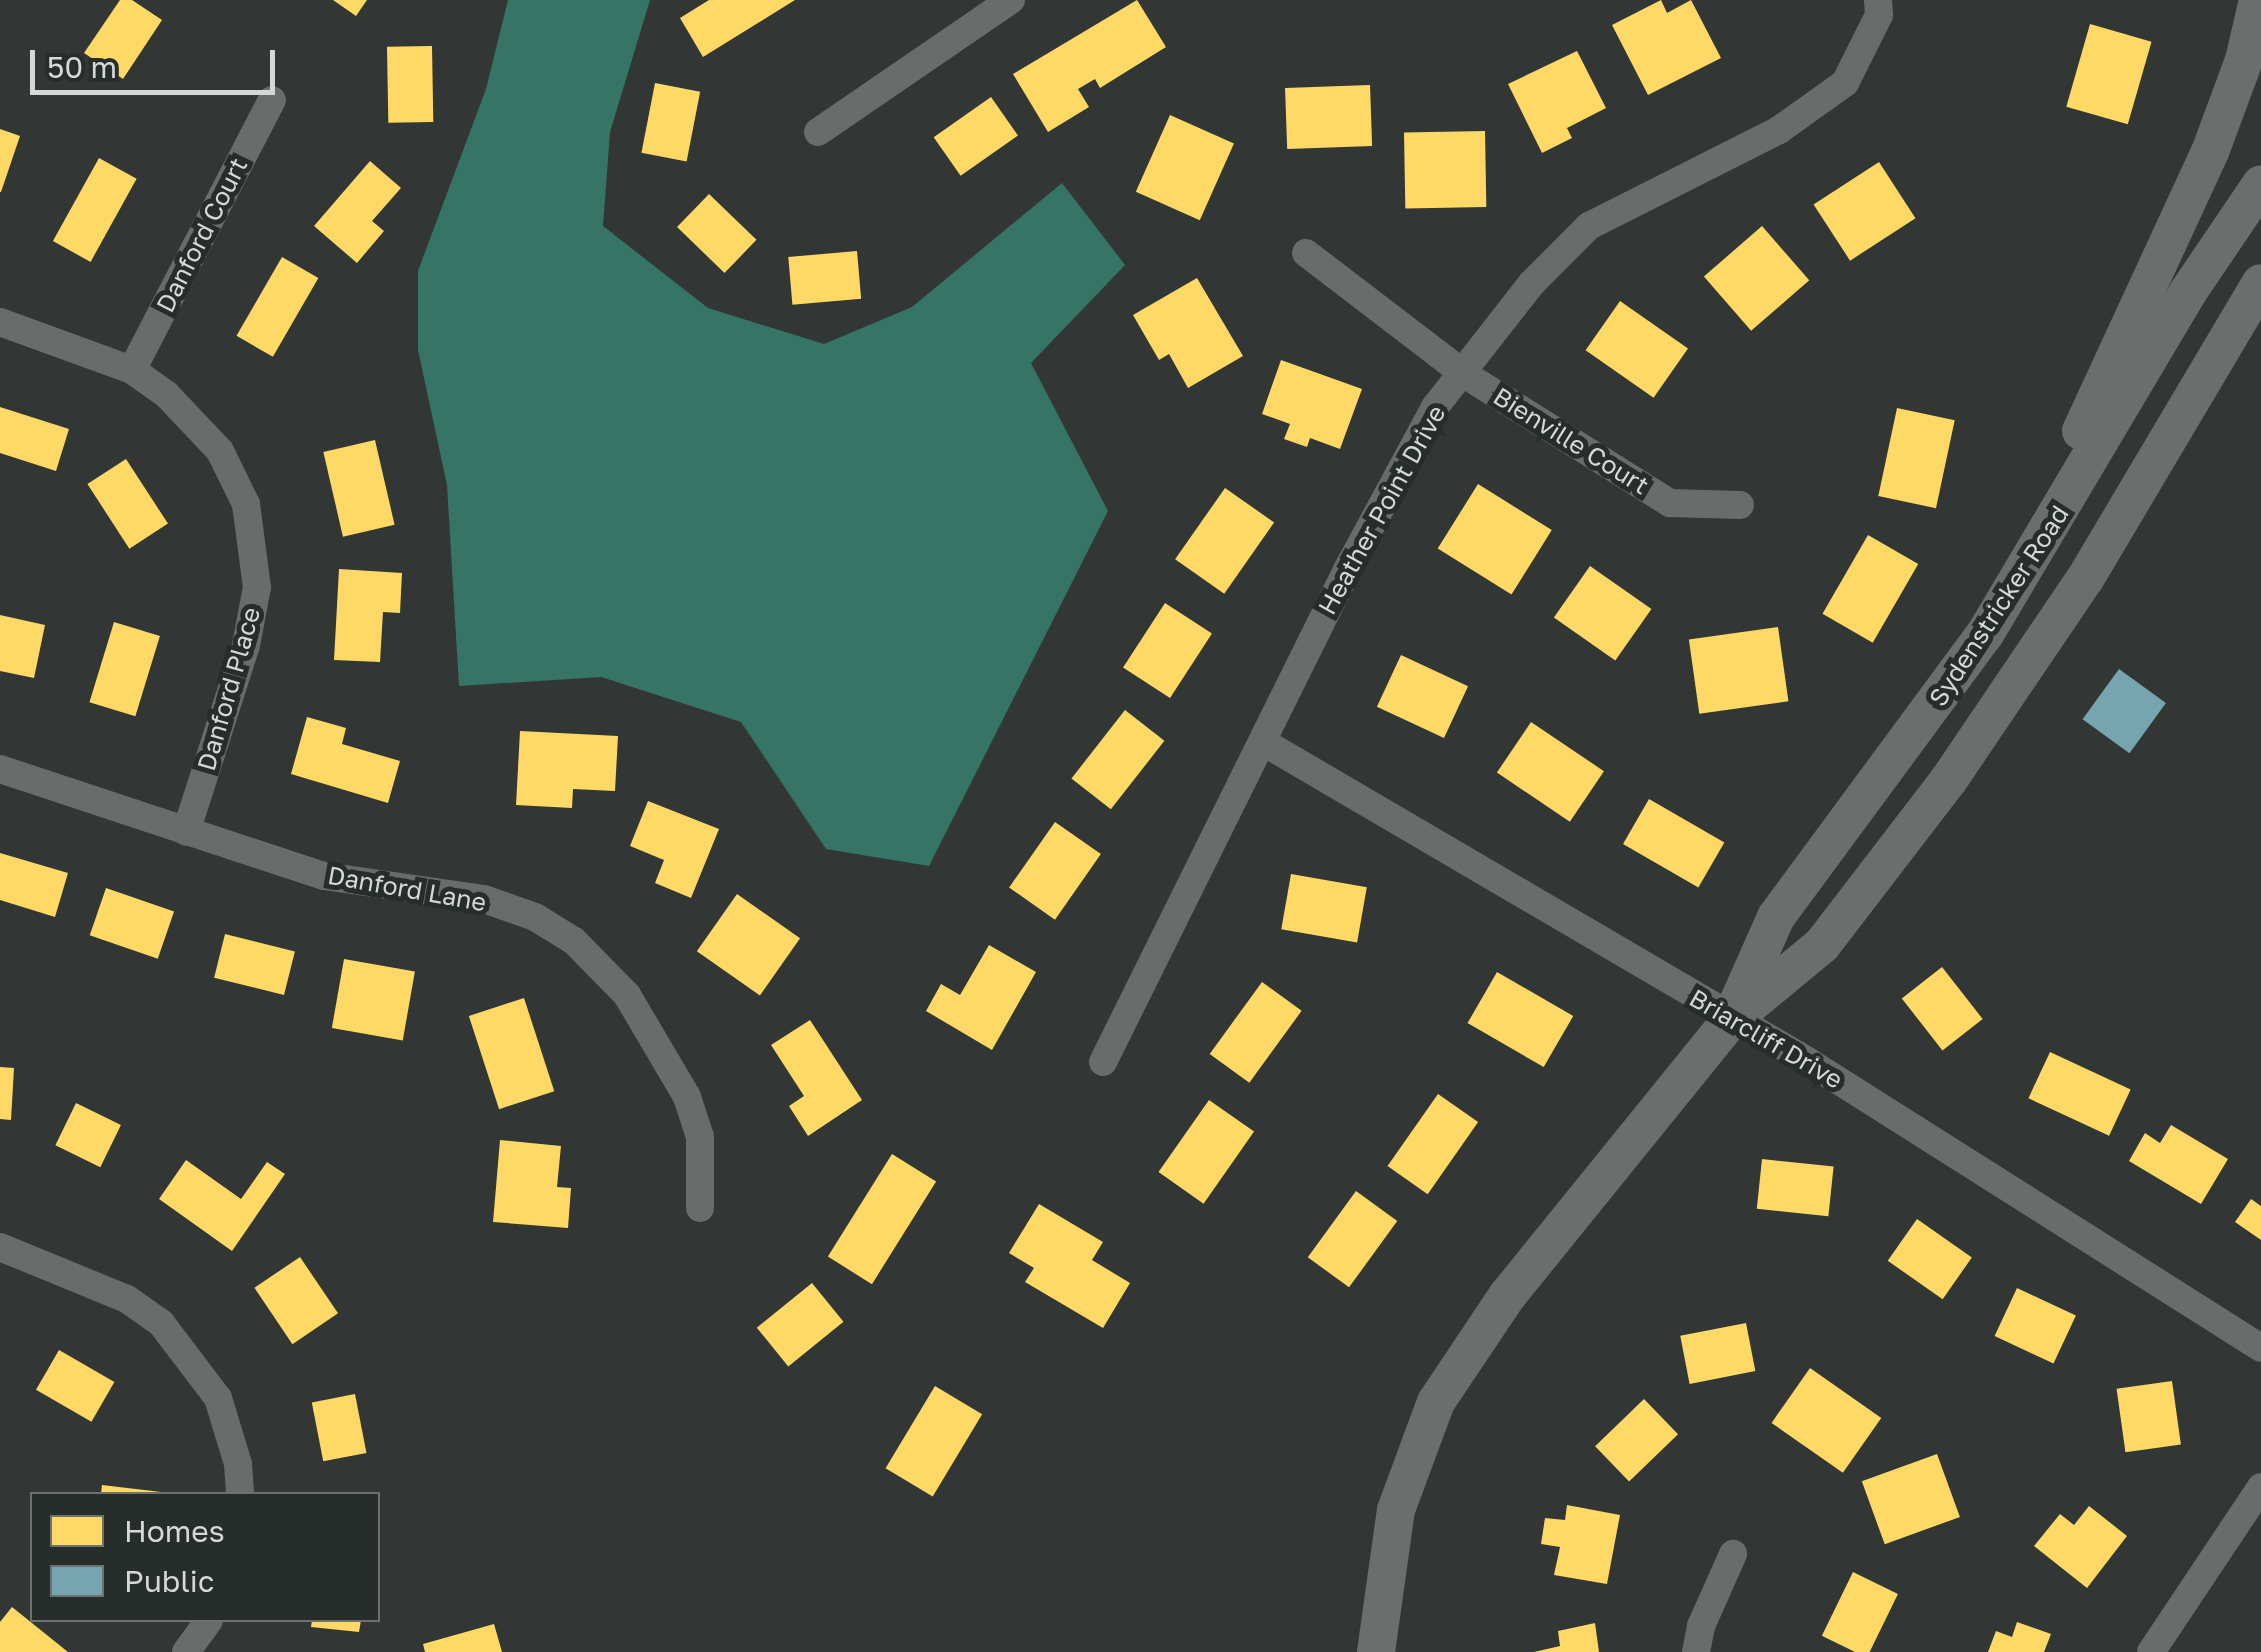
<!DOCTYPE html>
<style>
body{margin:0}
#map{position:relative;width:2261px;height:1652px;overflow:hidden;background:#323735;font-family:"Golos Text",sans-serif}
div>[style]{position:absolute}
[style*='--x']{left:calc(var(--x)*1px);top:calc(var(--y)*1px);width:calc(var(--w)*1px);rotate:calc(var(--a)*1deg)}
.forest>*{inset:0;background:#367465}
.homes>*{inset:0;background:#ffd966;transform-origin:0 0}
.public>*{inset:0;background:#76a5af;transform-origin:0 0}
.street>*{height:28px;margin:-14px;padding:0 14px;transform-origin:14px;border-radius:14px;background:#696c6b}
.secondary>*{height:38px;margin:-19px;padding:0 19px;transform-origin:19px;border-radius:19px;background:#6b6e6c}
span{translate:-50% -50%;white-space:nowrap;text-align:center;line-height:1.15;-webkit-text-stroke:10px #272d2b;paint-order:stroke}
.street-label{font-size:25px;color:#d4d9d7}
.legend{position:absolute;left:30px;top:1492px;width:350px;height:130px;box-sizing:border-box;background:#272d2b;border:2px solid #6c7270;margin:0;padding:12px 18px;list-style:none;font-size:30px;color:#d4d9d7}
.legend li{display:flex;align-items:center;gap:20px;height:50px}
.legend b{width:50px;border:2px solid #6c7270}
.scale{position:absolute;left:30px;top:50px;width:245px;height:45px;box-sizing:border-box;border:5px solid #d4d9d7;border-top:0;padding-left:12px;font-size:30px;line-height:35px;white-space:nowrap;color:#d4d9d7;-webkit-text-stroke:8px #272d2b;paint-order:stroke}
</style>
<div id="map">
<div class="forest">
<i style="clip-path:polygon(508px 0,650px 0,610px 132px,603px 226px,708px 308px,824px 344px,912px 307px,1062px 183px,1125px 265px,1031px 363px,1108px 511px,929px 866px,826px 849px,741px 722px,601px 677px,459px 686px,447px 485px,418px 350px,418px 271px,486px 89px)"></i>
</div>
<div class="homes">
<i style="clip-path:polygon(120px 0,132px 0,162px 20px,123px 79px,84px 53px)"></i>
<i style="clip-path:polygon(333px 0,367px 0,356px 16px)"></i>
<i style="clip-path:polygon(709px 0,795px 0,703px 57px,680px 18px)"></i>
<i style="clip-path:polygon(1137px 0,1166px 47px,1100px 88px,1095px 79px,1078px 89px,1089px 107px,1048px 132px,1013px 74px)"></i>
<i style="clip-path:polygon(1661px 0,1667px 13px,1691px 0,1721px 58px,1648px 95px,1612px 25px)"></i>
<i style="left:2090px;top:24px;width:64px;height:86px;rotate:16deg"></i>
<i style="left:432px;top:46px;width:76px;height:45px;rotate:89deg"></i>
<i style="clip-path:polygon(1577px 51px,1606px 108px,1567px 128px,1572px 138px,1542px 153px,1508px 84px)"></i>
<i style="left:655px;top:83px;width:46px;height:71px;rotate:11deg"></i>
<i style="left:1370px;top:85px;width:61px;height:85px;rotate:88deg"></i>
<i style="left:991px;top:97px;width:47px;height:70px;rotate:55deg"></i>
<i style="left:1170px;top:115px;width:70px;height:84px;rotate:24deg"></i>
<i style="clip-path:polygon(0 129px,20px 136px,1px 192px,0 192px)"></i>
<i style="left:1485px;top:131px;width:76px;height:81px;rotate:89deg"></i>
<i style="left:99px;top:158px;width:43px;height:95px;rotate:29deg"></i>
<i style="clip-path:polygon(370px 161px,401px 188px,372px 221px,384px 231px,357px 263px,314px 226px)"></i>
<i style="left:1879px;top:162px;width:67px;height:78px;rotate:57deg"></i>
<i style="left:709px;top:194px;width:66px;height:46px;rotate:44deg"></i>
<i style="left:1762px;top:226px;width:72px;height:77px;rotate:49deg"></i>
<i style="left:857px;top:251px;width:48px;height:69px;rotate:85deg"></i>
<i style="left:282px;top:257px;width:42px;height:91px;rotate:30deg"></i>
<i style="clip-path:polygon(1197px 278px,1243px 356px,1188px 388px,1169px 354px,1159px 360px,1133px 315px)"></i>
<i style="left:1620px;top:301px;width:83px;height:60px;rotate:35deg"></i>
<i style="clip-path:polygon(1281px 360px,1362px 389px,1340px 449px,1310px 438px,1307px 447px,1284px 439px,1290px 424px,1262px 414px)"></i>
<i style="clip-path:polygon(0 407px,69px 429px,56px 471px,0 453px)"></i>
<i style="left:1897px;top:408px;width:59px;height:90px;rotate:12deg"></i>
<i style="left:375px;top:440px;width:87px;height:53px;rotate:77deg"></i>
<i style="left:126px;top:459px;width:77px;height:46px;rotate:57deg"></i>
<i style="left:1478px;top:484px;width:87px;height:76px;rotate:32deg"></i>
<i style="left:1225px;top:488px;width:60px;height:87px;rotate:35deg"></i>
<i style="left:1868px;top:535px;width:58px;height:91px;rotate:30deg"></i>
<i style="left:1590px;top:566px;width:75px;height:63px;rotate:35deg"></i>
<i style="clip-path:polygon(339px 569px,402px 573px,400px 613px,383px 612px,380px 662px,334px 660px)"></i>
<i style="left:1165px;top:603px;width:56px;height:77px;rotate:33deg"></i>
<i style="clip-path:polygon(0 615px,45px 625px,34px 678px,0 671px)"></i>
<i style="left:114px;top:622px;width:48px;height:84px;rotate:17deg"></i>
<i style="left:1778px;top:627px;width:75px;height:90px;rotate:82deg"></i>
<i style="left:1401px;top:655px;width:74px;height:57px;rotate:25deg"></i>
<i style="left:1125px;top:710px;width:50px;height:87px;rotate:38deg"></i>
<i style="clip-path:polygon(307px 717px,346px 728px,342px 744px,400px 761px,388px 803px,291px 774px)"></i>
<i style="left:1531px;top:722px;width:88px;height:61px;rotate:34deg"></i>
<i style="clip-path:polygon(520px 731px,618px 736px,615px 791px,573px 789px,572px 808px,516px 805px)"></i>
<i style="left:1649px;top:799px;width:87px;height:52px;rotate:30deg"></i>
<i style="clip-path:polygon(648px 801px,719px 829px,691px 898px,655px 883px,664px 860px,630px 846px)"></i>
<i style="left:1055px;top:822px;width:56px;height:80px;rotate:35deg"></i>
<i style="clip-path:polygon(0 853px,68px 873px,55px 917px,0 900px)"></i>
<i style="left:1291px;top:874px;width:77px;height:56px;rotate:10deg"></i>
<i style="left:106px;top:888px;width:72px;height:50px;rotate:19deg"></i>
<i style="left:737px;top:894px;width:77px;height:70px;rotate:35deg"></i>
<i style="left:225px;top:934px;width:72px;height:45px;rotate:14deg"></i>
<i style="clip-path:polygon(989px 945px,1036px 972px,992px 1050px,926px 1011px,941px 984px,960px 995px)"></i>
<i style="left:344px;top:959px;width:72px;height:70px;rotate:10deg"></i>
<i style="left:1942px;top:967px;width:66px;height:51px;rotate:52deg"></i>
<i style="left:1497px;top:972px;width:88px;height:59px;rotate:30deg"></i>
<i style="left:1262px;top:982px;width:49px;height:89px;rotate:36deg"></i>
<i style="left:524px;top:998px;width:98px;height:58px;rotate:72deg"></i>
<i style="clip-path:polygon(810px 1020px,862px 1100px,808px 1136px,789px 1106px,804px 1096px,771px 1045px)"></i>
<i style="left:2050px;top:1052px;width:89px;height:51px;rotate:25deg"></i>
<i style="clip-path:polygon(0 1067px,14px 1068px,11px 1120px,0 1119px)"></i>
<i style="left:1438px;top:1094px;width:49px;height:88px;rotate:35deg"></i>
<i style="left:1209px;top:1100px;width:55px;height:88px;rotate:35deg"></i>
<i style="left:76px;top:1103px;width:50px;height:47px;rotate:26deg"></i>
<i style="clip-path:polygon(2171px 1125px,2228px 1159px,2201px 1204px,2129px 1161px,2145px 1133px,2160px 1143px)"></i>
<i style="clip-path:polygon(500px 1140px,561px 1146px,557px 1187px,571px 1188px,568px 1228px,493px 1222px)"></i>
<i style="left:892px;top:1154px;width:52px;height:121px;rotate:32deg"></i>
<i style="left:1762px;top:1159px;width:72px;height:50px;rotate:6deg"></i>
<i style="clip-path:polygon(186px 1160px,241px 1199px,267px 1162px,285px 1174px,232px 1251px,159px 1199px)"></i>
<i style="left:1356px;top:1191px;width:51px;height:82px;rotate:36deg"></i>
<i style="clip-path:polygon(2251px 1199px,2261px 1206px,2261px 1240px,2235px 1222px)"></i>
<i style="clip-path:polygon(1039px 1204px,1103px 1242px,1092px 1260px,1130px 1283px,1103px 1328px,1025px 1282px,1034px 1268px,1009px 1253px)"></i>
<i style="left:1917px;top:1219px;width:67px;height:51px;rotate:35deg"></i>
<i style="left:300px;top:1257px;width:68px;height:55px;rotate:56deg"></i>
<i style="left:812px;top:1283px;width:50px;height:71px;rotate:51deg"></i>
<i style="left:2017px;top:1288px;width:65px;height:53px;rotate:25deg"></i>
<i style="left:1746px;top:1323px;width:49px;height:67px;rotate:79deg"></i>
<i style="left:59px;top:1350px;width:64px;height:46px;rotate:30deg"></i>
<i style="left:1810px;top:1368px;width:87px;height:67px;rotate:35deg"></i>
<i style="left:2172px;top:1381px;width:64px;height:56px;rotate:82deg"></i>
<i style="left:935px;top:1386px;width:55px;height:96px;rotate:31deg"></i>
<i style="left:355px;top:1394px;width:60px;height:44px;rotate:79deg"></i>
<i style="left:1644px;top:1399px;width:49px;height:68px;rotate:46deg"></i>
<i style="left:1937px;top:1454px;width:67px;height:80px;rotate:70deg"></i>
<i style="clip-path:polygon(102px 1485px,161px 1492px,161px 1494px,101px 1494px)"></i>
<i style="clip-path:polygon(1567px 1505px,1620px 1515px,1607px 1584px,1554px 1575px,1560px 1547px,1541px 1544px,1545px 1518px,1565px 1520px)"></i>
<i style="clip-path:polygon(2089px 1506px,2127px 1536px,2087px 1588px,2034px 1546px,2060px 1514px,2074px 1525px)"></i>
<i style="left:1853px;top:1572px;width:50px;height:71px;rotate:26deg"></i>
<i style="clip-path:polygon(12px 1607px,68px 1652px,0 1652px,0 1622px)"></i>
<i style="clip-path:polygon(312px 1620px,361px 1620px,359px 1632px,311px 1627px)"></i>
<i style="clip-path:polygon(2017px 1622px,2051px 1634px,2044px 1652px,1988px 1652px,1996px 1631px,2012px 1637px)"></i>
<i style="clip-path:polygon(1595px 1623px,1599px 1652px,1534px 1652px,1560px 1646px,1558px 1631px)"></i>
<i style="clip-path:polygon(494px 1624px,502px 1652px,425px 1652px,423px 1644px)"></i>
</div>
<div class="public">
<i style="left:2119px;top:669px;width:58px;height:62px;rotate:36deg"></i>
</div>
<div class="street">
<i style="--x:818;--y:132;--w:234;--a:-34.4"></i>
<i style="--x:1306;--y:253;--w:199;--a:37.4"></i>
<i style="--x:1464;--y:374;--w:243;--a:32.1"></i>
<i style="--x:1670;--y:503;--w:70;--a:1.6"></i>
<i style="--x:0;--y:322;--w:140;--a:20"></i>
<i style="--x:132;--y:370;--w:43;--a:35.5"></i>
<i style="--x:167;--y:395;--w:77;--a:46.6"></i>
<i style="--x:220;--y:451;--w:59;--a:63.9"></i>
<i style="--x:246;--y:504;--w:84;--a:82.5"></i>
<i style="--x:257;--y:587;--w:59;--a:100.7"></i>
<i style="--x:246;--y:645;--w:196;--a:107.8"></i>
<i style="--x:132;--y:370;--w:304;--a:-62.6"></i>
<i style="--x:1263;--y:742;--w:629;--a:30.35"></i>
<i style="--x:1806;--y:1060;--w:538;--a:32.33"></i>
<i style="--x:0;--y:769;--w:341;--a:18.3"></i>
<i style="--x:324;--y:876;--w:162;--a:8.2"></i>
<i style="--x:484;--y:899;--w:54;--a:19.4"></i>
<i style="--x:535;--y:917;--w:46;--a:31.6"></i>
<i style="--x:574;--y:941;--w:76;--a:45.5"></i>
<i style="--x:627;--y:995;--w:118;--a:59.5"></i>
<i style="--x:687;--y:1097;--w:42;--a:72"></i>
<i style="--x:700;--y:1137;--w:71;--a:90"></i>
<i style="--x:1103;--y:1062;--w:549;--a:-63.62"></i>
<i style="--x:1347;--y:570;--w:185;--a:-61.6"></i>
<i style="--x:1435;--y:407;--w:157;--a:-52"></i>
<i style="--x:1532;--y:283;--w:81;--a:-45"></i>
<i style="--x:1589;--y:226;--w:213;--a:-26.8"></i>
<i style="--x:1779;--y:130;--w:81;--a:-35.5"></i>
<i style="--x:1845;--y:83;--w:76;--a:-63.4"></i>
<i style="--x:1879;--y:15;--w:15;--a:-94"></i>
<i style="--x:0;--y:1247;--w:137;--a:22.3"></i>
<i style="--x:127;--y:1299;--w:42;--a:35.2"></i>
<i style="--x:161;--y:1323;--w:94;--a:52.8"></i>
<i style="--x:218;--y:1398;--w:69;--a:73.1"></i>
<i style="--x:238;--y:1464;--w:30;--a:86"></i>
<i style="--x:186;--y:1652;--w:39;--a:-54"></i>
<i style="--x:1696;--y:1652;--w:26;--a:-79"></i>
<i style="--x:1701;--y:1626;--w:79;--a:-66"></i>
<i style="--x:2151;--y:1652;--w:198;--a:-56.3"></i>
</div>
<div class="secondary">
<i style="--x:2081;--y:431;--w:307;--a:-65.2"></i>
<i style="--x:2210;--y:152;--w:98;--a:-69.7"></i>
<i style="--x:2244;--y:60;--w:62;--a:-76.9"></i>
<i style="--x:1733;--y:1014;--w:106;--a:-66.1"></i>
<i style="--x:1776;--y:917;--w:352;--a:-53.6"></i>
<i style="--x:1985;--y:634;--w:398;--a:-59.3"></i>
<i style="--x:2188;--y:292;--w:130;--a:-55.9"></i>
<i style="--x:1376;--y:1652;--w:143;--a:-82"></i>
<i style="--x:1396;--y:1510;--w:115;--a:-69.7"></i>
<i style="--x:1436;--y:1402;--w:128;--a:-56.2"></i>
<i style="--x:1507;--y:1296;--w:354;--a:-51"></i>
<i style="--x:1730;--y:1021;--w:119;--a:-39.6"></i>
<i style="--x:1822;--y:945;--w:207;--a:-52.5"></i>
<i style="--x:1948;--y:781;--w:244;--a:-55.9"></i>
<i style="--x:2085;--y:579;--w:344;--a:-59.3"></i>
</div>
<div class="street-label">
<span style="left:202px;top:235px;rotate:-63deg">Danford Court</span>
<span style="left:1571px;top:441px;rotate:32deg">Bienville Court</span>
<span style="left:1382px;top:510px;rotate:-61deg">Heather Point Drive</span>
<span style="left:1999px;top:606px;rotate:-57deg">Sydenstricker Road</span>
<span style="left:229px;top:689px;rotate:-74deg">Danford Place</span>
<span style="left:407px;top:889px;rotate:10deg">Danford Lane</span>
<span style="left:1766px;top:1039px;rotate:30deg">Briarcliff Drive</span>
</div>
<ul class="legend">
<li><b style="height:28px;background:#ffd966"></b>Homes</li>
<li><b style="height:28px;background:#76a5af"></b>Public</li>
</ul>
<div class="scale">50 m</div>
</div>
